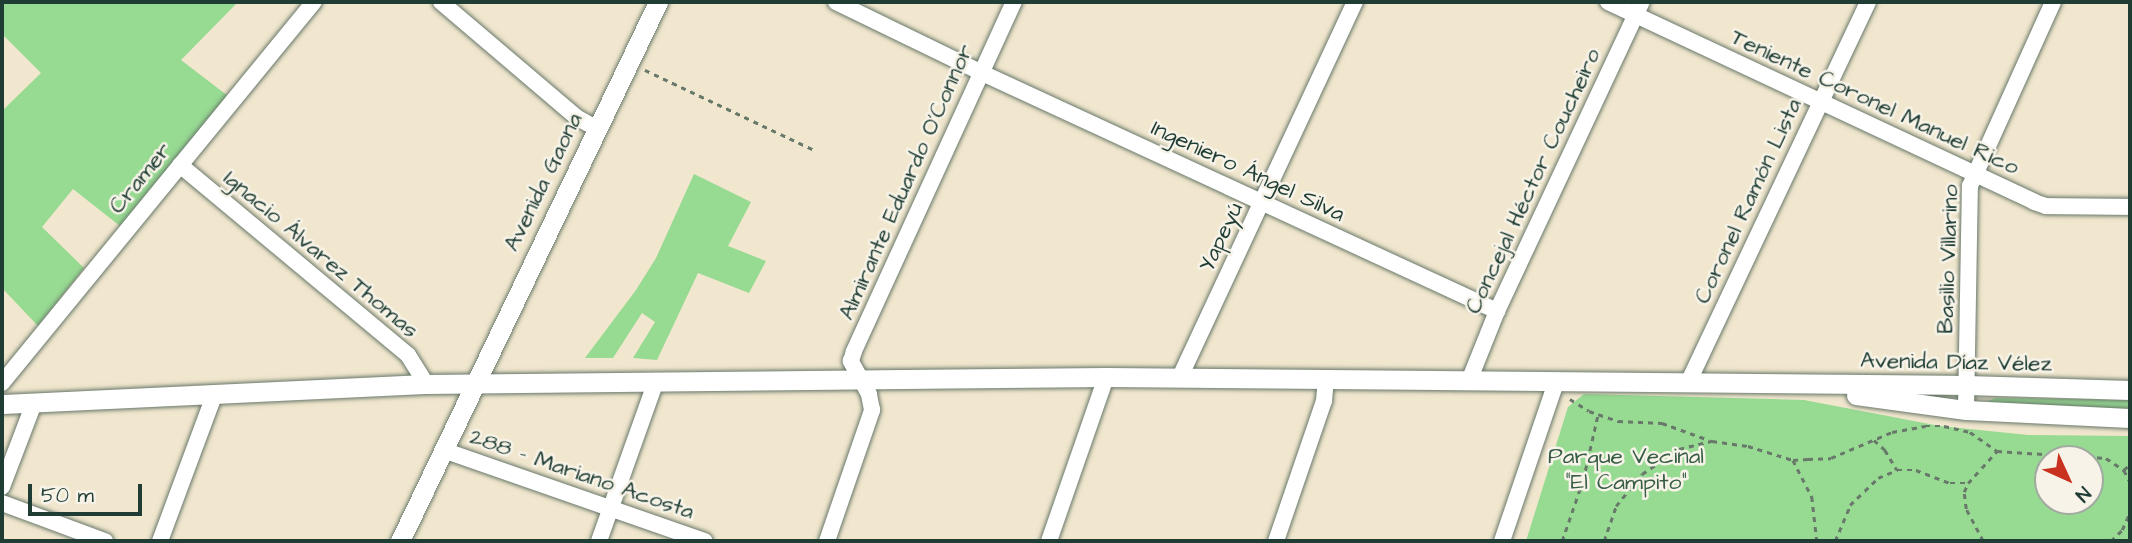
<!DOCTYPE html>
<meta charset="utf-8">
<style>
body{margin:0}
#map{position:relative;width:2132px;height:543px;overflow:hidden;background:#f1e7ce;font-family:"Architects Daughter",sans-serif}
div>[style]{position:absolute}
[style*='--x']{left:calc(var(--x)*1px);top:calc(var(--y)*1px);width:calc(var(--w)*1px);rotate:calc(var(--a)*1deg)}
.green>*{inset:0;background:#97da92}
.path>*{height:2.5px;margin-top:-1.25px;transform-origin:0;background:repeating-linear-gradient(90deg,#68786a 0 5px,transparent 0 10px)}
.roads{filter:drop-shadow(0 0 2px #68786a) drop-shadow(0 0 2px #68786a)}
.minor>*{height:16px;margin:-8px;padding:0 8px;transform-origin:8px;border-radius:8px;background:#fff}
.major>*{height:19px;margin:-9.5px;padding:0 9.5px;transform-origin:9.5px;border-radius:9.5px;background:#fff}
span{translate:-50% -50%;white-space:nowrap;text-align:center;line-height:1.15;-webkit-text-stroke:5px #f7f3e8;paint-order:stroke}
.street-label{font-size:23px;color:#1f3d34}
.park-label{font-size:23px;color:#375c47}
.frame{position:absolute;inset:0;border:4px solid #1f3d34;pointer-events:none}
.north{position:absolute;left:2034px;top:445px;width:70px;height:70px;box-sizing:border-box;background:#f7f3e8;border:2px solid #a1aaa0;border-radius:50%;rotate:135deg;font-size:19px;font-weight:700;line-height:28px;text-align:center;color:#1f3d34}
.north::after{content:'';display:block;margin:auto;width:24px;height:32px;background:#c8321e;clip-path:polygon(50% 0,100% 100%,50% 72%,0 100%)}
.scale{position:absolute;left:28px;top:484px;width:114px;height:32px;box-sizing:border-box;border:4px solid #1f3d34;border-top:0;padding-left:9px;font-size:21px;line-height:24px;white-space:nowrap;color:#1f3d34;-webkit-text-stroke:5px #f7f3e8;paint-order:stroke}
</style>
<div id="map">
<div class="green">
<i style="clip-path:polygon(2px 2px,238px 2px,181px 60px,228px 96px,120px 226px,73px 189px,42px 227px,84px 268px,38px 326px,2px 288px,2px 111px,41px 73px,2px 34px)"></i>
<i style="clip-path:polygon(694px 174px,751px 202px,728px 246px,766px 261px,749px 293px,698px 273px,657px 360px,633px 358px,655px 322px,642px 313px,613px 358px,585px 358px,636px 290px,656px 258px)"></i>
<i style="clip-path:polygon(evenodd,1584px 394px,1804px 400px,1940px 426px,2028px 435px,2130px 436px,2130px 541px,1526px 541px,1568px 407px,1584px 394px,2048px 459px,2090px 459px,2090px 501px,2048px 501px,2048px 459px)"></i>
<i style="clip-path:polygon(1996px 398px,2130px 400px,2130px 410px,1996px 404px,1988px 401px)"></i>
</div>
<div class="path">
<i style="--x:645;--y:70;--w:187;--a:25.3"></i>
<i style="--x:1570;--y:399;--w:22;--a:32"></i>
<i style="--x:1589;--y:411;--w:31;--a:19"></i>
<i style="--x:1618;--y:421;--w:44;--a:2.6"></i>
<i style="--x:1662;--y:423;--w:50;--a:19.9"></i>
<i style="--x:1874;--y:440;--w:15;--a:42"></i>
<i style="--x:1885;--y:450;--w:23;--a:59"></i>
<i style="--x:1793;--y:460;--w:42;--a:62.8"></i>
<i style="--x:1812;--y:497;--w:44;--a:83.5"></i>
<i style="--x:2124;--y:470;--w:8;--a:-45"></i>
<i style="--x:1562;--y:541;--w:65;--a:-71"></i>
<i style="--x:1583;--y:480;--w:68;--a:-77.2"></i>
<i style="--x:1604;--y:541;--w:37;--a:-71"></i>
<i style="--x:1616;--y:506;--w:41;--a:-50.9"></i>
<i style="--x:1642;--y:474;--w:45;--a:-34"></i>
<i style="--x:1679;--y:449;--w:34;--a:-14"></i>
<i style="--x:1712;--y:441;--w:36;--a:8"></i>
<i style="--x:1748;--y:446;--w:47;--a:17.3"></i>
<i style="--x:1793;--y:460;--w:15;--a:-4"></i>
<i style="--x:1808;--y:459;--w:23;--a:-2"></i>
<i style="--x:1831;--y:458;--w:66;--a:-23.1"></i>
<i style="--x:1892;--y:432;--w:34;--a:-10"></i>
<i style="--x:1925;--y:426;--w:19;--a:0"></i>
<i style="--x:1944;--y:426;--w:27;--a:13"></i>
<i style="--x:1970;--y:432;--w:33;--a:35"></i>
<i style="--x:1997;--y:451;--w:109;--a:3.7"></i>
<i style="--x:2106;--y:458;--w:22;--a:34"></i>
<i style="--x:2124;--y:470;--w:13;--a:63"></i>
<i style="--x:1835;--y:541;--w:39;--a:-67"></i>
<i style="--x:1850;--y:505;--w:39;--a:-44"></i>
<i style="--x:1878;--y:478;--w:21;--a:-23"></i>
<i style="--x:1897;--y:470;--w:19;--a:0"></i>
<i style="--x:1916;--y:470;--w:36;--a:21"></i>
<i style="--x:1950;--y:483;--w:18;--a:0"></i>
<i style="--x:1983;--y:541;--w:36;--a:-118"></i>
<i style="--x:1966;--y:509;--w:17;--a:-97"></i>
<i style="--x:1964;--y:492;--w:10;--a:-66"></i>
<i style="--x:1968;--y:483;--w:43;--a:-47.8"></i>
<i style="--x:2111;--y:541;--w:16;--a:-45"></i>
<i style="--x:2122;--y:530;--w:20;--a:-66"></i>
</div>
<div class="roads">
<div class="minor">
<i style="--x:441;--y:2;--w:177;--a:40.4"></i>
<i style="--x:576;--y:117;--w:23;--a:29"></i>
<i style="--x:836;--y:2;--w:160;--a:25.9"></i>
<i style="--x:980;--y:72;--w:570;--a:24.81"></i>
<i style="--x:1608;--y:2;--w:471;--a:25.1"></i>
<i style="--x:2034;--y:202;--w:13;--a:18"></i>
<i style="--x:2046;--y:206;--w:84;--a:0.7"></i>
<i style="--x:180;--y:165;--w:297;--a:39.8"></i>
<i style="--x:408;--y:355;--w:34;--a:58"></i>
<i style="--x:1180;--y:377;--w:414;--a:-65"></i>
<i style="--x:1469;--y:381;--w:75;--a:-68.2"></i>
<i style="--x:1497;--y:311;--w:341;--a:-64.9"></i>
<i style="--x:2;--y:383;--w:492;--a:-50.7"></i>
<i style="--x:1688;--y:383;--w:421;--a:-64.7"></i>
<i style="--x:1966;--y:410;--w:224;--a:-89"></i>
<i style="--x:1970;--y:186;--w:202;--a:-65.7"></i>
<i style="--x:443;--y:450;--w:277;--a:19.2"></i>
<i style="--x:2;--y:487;--w:90;--a:-69.1"></i>
<i style="--x:2;--y:503;--w:110;--a:20.3"></i>
<i style="--x:160;--y:541;--w:158;--a:-69.6"></i>
<i style="--x:599;--y:541;--w:170;--a:-70.4"></i>
<i style="--x:827;--y:541;--w:139;--a:-71"></i>
<i style="--x:872;--y:410;--w:16;--a:-101"></i>
<i style="--x:869;--y:394;--w:38;--a:-119"></i>
<i style="--x:851;--y:361;--w:10;--a:-73"></i>
<i style="--x:854;--y:351;--w:384;--a:-65.4"></i>
<i style="--x:1049;--y:541;--w:174;--a:-70.8"></i>
<i style="--x:1276;--y:541;--w:148;--a:-71.1"></i>
<i style="--x:1324;--y:401;--w:21;--a:-85"></i>
<i style="--x:1502;--y:541;--w:168;--a:-71.2"></i>
</div>
<div class="major">
<i style="--x:1856;--y:395;--w:111;--a:7.8"></i>
<i style="--x:1966;--y:410;--w:164;--a:2.8"></i>
<i style="--x:2;--y:404;--w:424;--a:-2.7"></i>
<i style="--x:426;--y:384;--w:680;--a:-0.59"></i>
<i style="--x:1106;--y:377;--w:861;--a:0.53"></i>
<i style="--x:1967;--y:385;--w:163;--a:1.8"></i>
<i style="--x:400;--y:541;--w:598;--a:-64.42"></i>
</div>
</div>
<div class="street-label">
<span style="left:1875px;top:102px;rotate:25deg">Teniente Coronel Manuel Rico</span>
<span style="left:1248px;top:171px;rotate:25deg">Ingeniero Ángel Silva</span>
<span style="left:140px;top:178px;rotate:-51deg">Cramer</span>
<span style="left:1533px;top:181px;rotate:-65deg">Concejal Héctor Coucheiro</span>
<span style="left:543px;top:182px;rotate:-64deg">Avenida Gaona</span>
<span style="left:906px;top:182px;rotate:-66deg">Almirante Eduardo O'Connor</span>
<span style="left:1748px;top:201px;rotate:-65deg">Coronel Ramón Lista</span>
<span style="left:1221px;top:237px;rotate:-65deg">Yapeyú</span>
<span style="left:321px;top:254px;rotate:40deg">Ignacio Álvarez Thomas</span>
<span style="left:1948px;top:259px;rotate:-88deg">Basilio Villarino</span>
<span style="left:1956px;top:362px;rotate:1deg">Avenida Díaz Vélez</span>
<span style="left:582px;top:474px;rotate:19deg">288 - Mariano Acosta</span>
</div>
<div class="park-label">
<span style="left:1626px;top:469px">Parque Vecinal<br>"El Campito"</span>
</div>
<div class="frame"></div>
<div class="north">N</div>
<div class="scale">50 m</div>
</div>
